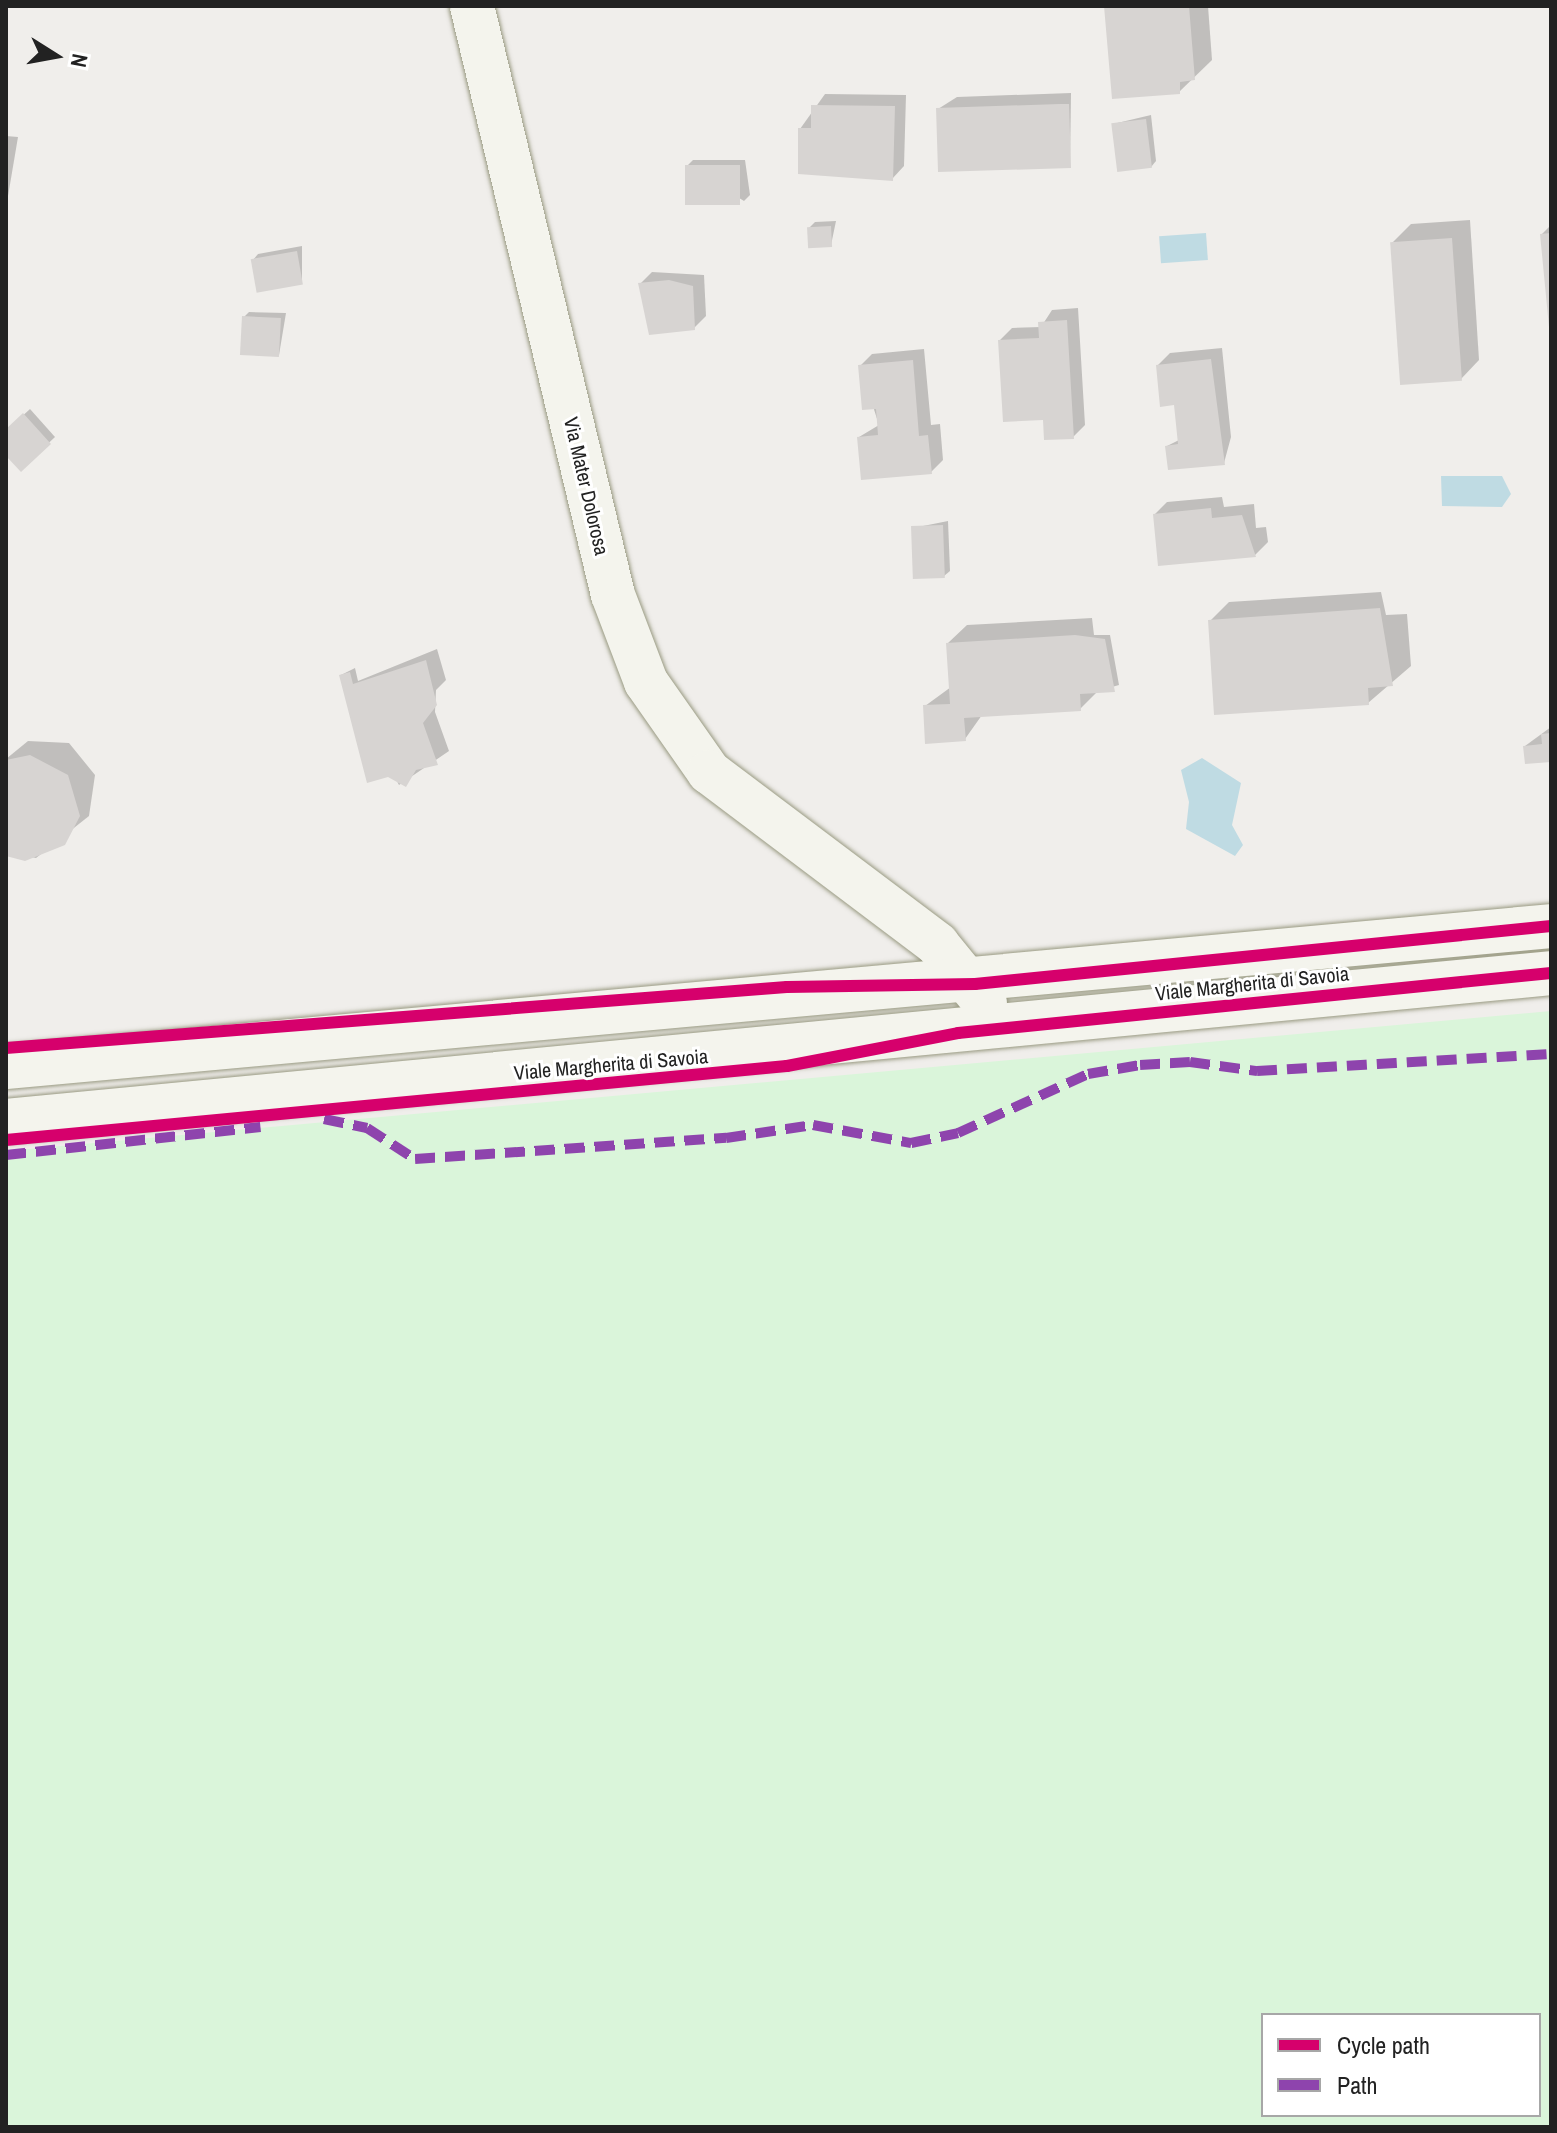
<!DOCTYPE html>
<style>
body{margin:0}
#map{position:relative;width:1557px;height:2133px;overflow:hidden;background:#f0eeeb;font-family:"Archivo Narrow",sans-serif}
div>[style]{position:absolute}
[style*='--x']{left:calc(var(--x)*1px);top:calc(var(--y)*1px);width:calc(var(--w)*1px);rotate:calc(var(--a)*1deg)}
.park>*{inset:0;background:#daf5da}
.water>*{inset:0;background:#bfdbe3;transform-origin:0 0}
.shadow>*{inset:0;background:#0003}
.building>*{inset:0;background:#d7d4d2;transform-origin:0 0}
.roads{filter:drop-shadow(0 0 2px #999a82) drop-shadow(0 0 2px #999a82)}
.secondary>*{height:44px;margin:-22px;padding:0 22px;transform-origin:22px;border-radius:22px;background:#f4f4ed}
.quiet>*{height:10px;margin-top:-5px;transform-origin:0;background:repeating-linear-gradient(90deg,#8e44ad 0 20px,transparent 0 30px)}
.cycleway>*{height:12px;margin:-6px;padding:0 6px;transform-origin:6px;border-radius:6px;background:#d6006c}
span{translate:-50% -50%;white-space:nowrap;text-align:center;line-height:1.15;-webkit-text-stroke:6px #fff;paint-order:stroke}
.street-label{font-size:20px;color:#222}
.frame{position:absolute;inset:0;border:8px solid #222;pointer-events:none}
.legend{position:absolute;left:1261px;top:2013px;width:280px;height:104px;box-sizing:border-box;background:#fff;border:2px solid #a7a7a7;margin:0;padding:10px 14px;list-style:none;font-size:24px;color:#222}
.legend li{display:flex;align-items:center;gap:16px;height:40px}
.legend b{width:40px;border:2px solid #a7a7a7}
.north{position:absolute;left:16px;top:16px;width:80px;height:80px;-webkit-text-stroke:6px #fff;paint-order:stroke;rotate:101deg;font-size:22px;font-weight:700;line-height:32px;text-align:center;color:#222}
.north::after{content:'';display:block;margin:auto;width:28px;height:36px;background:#222;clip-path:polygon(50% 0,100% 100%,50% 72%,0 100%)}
</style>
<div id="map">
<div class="park">
<i style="clip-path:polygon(evenodd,1551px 1011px,1551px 2127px,6px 2127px,6px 1151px,1551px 1011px,1263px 2015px,1539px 2015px,1539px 2115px,1263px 2115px,1263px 2015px)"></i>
</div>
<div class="water">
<i style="left:1206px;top:233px;width:27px;height:47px;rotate:86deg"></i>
<i style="clip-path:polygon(1441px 476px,1502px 476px,1511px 494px,1502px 507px,1442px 506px)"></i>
<i style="clip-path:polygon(1202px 758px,1241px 783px,1232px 825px,1243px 845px,1235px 856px,1186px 829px,1189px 802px,1181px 770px)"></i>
</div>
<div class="shadow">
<i style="clip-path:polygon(1106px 6px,1208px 6px,1212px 60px,1179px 92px)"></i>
<i style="clip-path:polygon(1071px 93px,1070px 166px,938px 109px,957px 97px)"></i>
<i style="clip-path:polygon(825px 94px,906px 95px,904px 166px,892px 179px,800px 129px)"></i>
<i style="clip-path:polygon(1151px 115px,1156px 161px,1151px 167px,1113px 124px)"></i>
<i style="clip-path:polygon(6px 136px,18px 137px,6px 208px)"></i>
<i style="clip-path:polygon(693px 160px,745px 160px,750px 195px,744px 201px,687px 166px)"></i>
<i style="clip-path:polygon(1470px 220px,1479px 360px,1461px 379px,1392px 243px,1411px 224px)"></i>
<i style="clip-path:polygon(836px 221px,831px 245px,809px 228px,815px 222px)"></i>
<i style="clip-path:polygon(1551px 225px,1551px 328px,1542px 234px)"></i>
<i style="clip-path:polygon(302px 246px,302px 283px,253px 260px,258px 254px)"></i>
<i style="clip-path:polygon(652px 272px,704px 275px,706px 316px,694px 328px,640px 284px)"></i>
<i style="clip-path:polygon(1078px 308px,1085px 425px,1073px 437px,1044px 417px,1000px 340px,1012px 328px,1041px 327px,1052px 310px)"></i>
<i style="clip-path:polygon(249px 312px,286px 313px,279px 355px,244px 317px)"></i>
<i style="clip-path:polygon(1222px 348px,1231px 437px,1224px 463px,1167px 446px,1179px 440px,1176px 403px,1158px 365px,1170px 353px)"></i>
<i style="clip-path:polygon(924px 349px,931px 425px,940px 424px,943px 460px,931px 472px,859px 437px,879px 425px,860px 366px,872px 354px)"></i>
<i style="clip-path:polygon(30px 409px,55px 437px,21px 469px,6px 453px,6px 431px)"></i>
<i style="clip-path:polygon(1222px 497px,1224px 507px,1254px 504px,1256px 528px,1266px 527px,1268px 542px,1255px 555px,1159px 564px,1155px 514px,1167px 502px)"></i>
<i style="clip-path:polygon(948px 521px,950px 571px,944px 576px,913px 528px)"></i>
<i style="clip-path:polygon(1381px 592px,1386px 615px,1407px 614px,1411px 666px,1368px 703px,1210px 621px,1229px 602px)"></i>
<i style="clip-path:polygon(1092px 618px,1094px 635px,1110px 635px,1119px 685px,1098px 691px,1080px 709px,982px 715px,965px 739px,925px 706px,951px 687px,948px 643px,967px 625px)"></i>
<i style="clip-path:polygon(437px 649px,446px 680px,436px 690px,435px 712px,449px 751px,399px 785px,341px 675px,355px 668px,358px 681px)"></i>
<i style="clip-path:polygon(1551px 727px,1551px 760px,1525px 746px)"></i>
<i style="clip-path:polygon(28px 741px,69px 743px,95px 775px,89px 816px,36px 858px,6px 851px,6px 759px)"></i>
</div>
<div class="building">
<i style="clip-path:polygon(1104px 6px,1189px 6px,1195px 80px,1180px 82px,1180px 94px,1112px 99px)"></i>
<i style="clip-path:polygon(1060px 104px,1069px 104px,1071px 168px,938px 172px,936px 108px)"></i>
<i style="clip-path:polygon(811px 105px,895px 106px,893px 181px,798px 174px,798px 128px,811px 128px)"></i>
<i style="left:1146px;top:119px;width:49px;height:35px;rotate:83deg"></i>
<i style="left:685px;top:165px;width:55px;height:40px"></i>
<i style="left:831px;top:226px;width:21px;height:24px;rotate:87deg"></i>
<i style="clip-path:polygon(1551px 233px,1551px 326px,1549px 327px,1540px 234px)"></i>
<i style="left:1452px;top:238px;width:143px;height:62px;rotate:86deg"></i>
<i style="left:297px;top:251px;width:34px;height:47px;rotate:80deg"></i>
<i style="clip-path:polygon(669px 280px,693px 286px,695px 330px,649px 335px,638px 283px)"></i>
<i style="left:242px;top:316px;width:39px;height:39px;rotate:3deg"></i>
<i style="clip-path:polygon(1067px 320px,1074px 439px,1044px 440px,1043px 420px,1003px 422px,998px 340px,1039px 338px,1038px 322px)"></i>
<i style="clip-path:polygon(1211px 359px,1225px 465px,1168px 470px,1165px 446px,1178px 444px,1174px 405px,1160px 407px,1156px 365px)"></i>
<i style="clip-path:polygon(913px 360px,919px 436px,928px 435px,932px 474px,861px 480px,857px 437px,878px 435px,876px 409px,862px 410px,858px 365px)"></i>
<i style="clip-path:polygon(23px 413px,51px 444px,21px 472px,6px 456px,6px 429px)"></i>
<i style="clip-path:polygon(1211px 508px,1212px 518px,1242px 515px,1256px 557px,1158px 566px,1153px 514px)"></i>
<i style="left:943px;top:525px;width:53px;height:32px;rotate:88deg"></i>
<i style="clip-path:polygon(1380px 608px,1393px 686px,1368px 688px,1369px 705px,1214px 715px,1208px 620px)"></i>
<i style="clip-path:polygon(1075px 635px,1105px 639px,1115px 692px,1080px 694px,1081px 711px,964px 718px,966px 741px,925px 744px,923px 705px,950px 704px,946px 643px)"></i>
<i style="clip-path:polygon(426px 660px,437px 705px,423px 723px,438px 765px,416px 770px,406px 787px,388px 777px,367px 783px,339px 675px,350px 672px,353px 684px)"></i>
<i style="clip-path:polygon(1551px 733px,1551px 762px,1525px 764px,1523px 746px,1542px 744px,1541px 734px)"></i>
<i style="clip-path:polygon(30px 755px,68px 775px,80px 816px,65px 845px,25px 861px,6px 856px,6px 760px)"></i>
</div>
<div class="roads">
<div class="secondary">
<i style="--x:472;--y:6;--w:606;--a:76.54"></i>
<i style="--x:613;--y:595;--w:93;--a:69.2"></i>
<i style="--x:646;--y:682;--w:110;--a:55"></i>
<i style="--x:709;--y:772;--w:286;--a:37"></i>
<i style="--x:937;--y:944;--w:76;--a:50.9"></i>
<i style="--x:6;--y:1067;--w:1551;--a:-5.21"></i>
<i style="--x:6;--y:1121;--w:1552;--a:-5.47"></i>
</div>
</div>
<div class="quiet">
<i style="--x:324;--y:1119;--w:44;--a:11.8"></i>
<i style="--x:367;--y:1128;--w:57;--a:32.9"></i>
<i style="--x:415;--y:1159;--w:312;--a:-3.9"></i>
<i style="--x:726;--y:1138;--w:88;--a:-8.5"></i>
<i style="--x:813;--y:1125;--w:100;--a:10.4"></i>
<i style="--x:911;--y:1143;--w:48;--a:-12"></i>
<i style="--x:958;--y:1133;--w:143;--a:-24.4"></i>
<i style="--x:1088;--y:1074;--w:53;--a:-9.8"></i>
<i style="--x:1140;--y:1065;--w:50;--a:-3.4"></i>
<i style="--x:1190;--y:1062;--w:68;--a:7.7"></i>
<i style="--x:1257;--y:1071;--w:294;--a:-3.3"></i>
<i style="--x:6;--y:1155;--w:256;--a:-6.3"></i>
</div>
<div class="cycleway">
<i style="--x:6;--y:1048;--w:783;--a:-4.47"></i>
<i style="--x:787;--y:987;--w:188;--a:-0.9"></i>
<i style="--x:975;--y:984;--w:579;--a:-5.75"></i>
<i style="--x:6;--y:1140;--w:784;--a:-5.41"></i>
<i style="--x:787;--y:1066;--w:174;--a:-10.9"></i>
<i style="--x:958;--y:1033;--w:596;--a:-5.78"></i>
</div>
<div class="street-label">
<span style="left:587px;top:486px;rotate:77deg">Via Mater Dolorosa</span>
<span style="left:1252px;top:983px;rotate:-6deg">Viale Margherita di Savoia</span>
<span style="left:611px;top:1064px;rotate:-5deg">Viale Margherita di Savoia</span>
</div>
<div class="frame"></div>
<ul class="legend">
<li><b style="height:10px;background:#d6006c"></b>Cycle path</li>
<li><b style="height:10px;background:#8e44ad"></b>Path</li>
</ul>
<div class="north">N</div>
</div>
